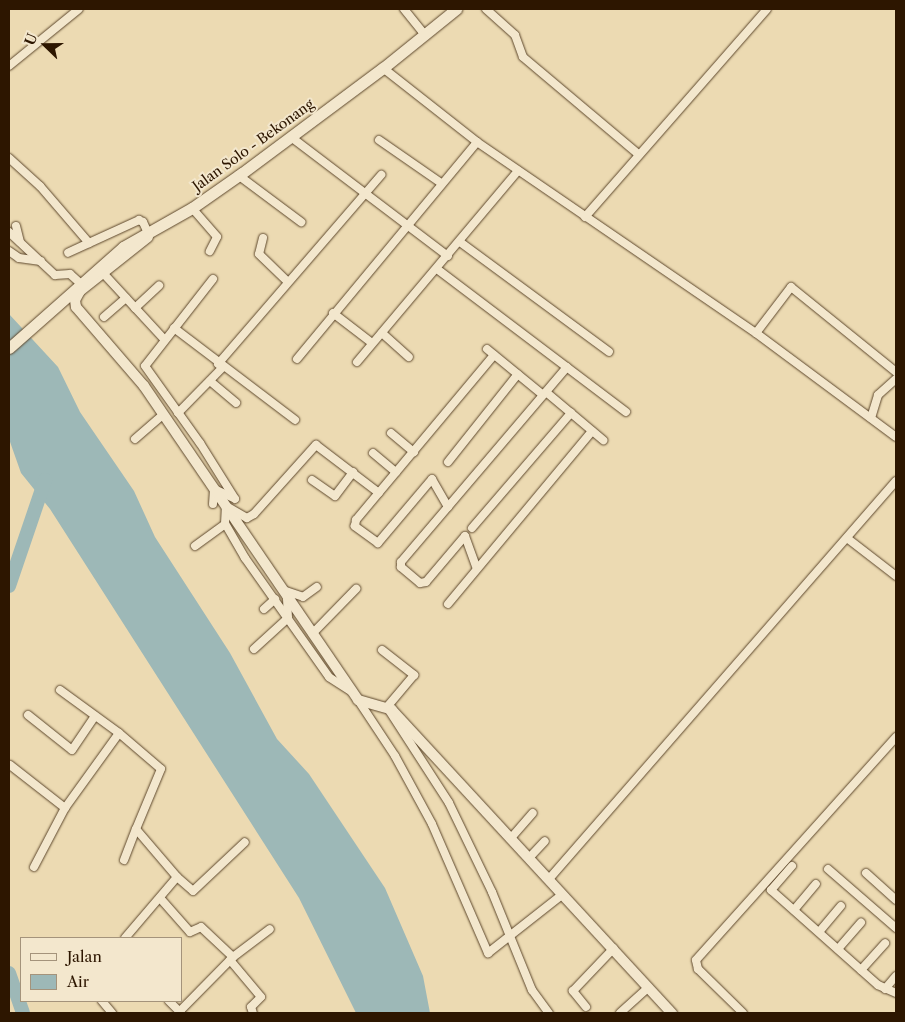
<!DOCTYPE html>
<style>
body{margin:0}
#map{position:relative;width:905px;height:1022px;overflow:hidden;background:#ecdab2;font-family:"Libre Caslon Text",serif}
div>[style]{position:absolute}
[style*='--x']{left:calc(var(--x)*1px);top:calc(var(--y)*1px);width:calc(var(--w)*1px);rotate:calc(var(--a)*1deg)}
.water>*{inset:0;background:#9db8b7}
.river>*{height:14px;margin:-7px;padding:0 7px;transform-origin:7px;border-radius:7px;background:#9db8b7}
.roads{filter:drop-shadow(0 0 1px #5d472c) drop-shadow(0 0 1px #5d472c)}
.minor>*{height:8px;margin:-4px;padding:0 4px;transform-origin:4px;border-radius:4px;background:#f3e7cd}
.tertiary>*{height:10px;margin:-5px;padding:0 5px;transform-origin:5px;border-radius:5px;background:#f3e7cd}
.secondary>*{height:11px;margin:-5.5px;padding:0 5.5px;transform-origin:5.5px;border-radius:5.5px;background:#f3e7cd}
span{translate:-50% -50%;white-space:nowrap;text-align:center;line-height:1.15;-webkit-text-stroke:4px #f3e7cd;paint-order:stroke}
.street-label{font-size:14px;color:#2d1600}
.frame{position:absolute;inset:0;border:10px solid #2d1600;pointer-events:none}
.legend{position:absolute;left:20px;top:937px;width:162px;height:65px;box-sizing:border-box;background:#f3e7cd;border:1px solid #a4937b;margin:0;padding:6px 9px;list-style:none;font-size:15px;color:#2d1600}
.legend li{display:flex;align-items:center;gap:10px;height:25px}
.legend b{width:25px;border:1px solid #a4937b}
.north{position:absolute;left:20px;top:20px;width:50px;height:50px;-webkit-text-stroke:4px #f3e7cd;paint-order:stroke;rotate:292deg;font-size:14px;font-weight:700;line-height:20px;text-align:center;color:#2d1600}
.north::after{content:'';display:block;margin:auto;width:18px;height:22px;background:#2d1600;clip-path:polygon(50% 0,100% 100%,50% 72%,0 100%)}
</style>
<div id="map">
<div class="water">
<i style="clip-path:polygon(9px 314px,58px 367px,80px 412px,134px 491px,155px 537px,230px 653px,277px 739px,309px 774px,385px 888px,423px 976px,430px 1013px,356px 1013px,299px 898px,50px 509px,21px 473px,9px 439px)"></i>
</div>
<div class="river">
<i style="--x:9;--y:586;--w:112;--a:-71.2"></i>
<i style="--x:9;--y:973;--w:42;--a:70.7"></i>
</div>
<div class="roads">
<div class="minor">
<i style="--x:404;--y:9;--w:33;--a:51"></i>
<i style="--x:486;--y:9;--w:39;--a:42"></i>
<i style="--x:515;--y:35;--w:23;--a:70"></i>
<i style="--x:523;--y:57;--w:150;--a:40.1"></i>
<i style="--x:9;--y:66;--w:90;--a:-39.2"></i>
<i style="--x:383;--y:68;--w:120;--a:38.2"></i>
<i style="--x:477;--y:142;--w:338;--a:34.4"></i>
<i style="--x:756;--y:333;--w:174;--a:36.6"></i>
<i style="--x:291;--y:137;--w:197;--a:37.2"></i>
<i style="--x:379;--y:140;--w:75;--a:34.7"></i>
<i style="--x:9;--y:158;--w:42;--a:42.1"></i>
<i style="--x:40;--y:186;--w:75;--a:49.3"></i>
<i style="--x:89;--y:243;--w:23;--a:155"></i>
<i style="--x:238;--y:175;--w:79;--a:36.7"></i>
<i style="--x:192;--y:208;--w:38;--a:49"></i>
<i style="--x:217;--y:237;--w:16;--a:117"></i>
<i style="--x:585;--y:217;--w:276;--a:-48.8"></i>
<i style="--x:16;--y:226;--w:16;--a:76"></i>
<i style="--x:9;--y:232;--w:63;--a:43.1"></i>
<i style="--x:55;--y:275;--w:15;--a:-4"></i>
<i style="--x:70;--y:274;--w:13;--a:42"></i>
<i style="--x:263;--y:238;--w:16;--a:104"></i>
<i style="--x:259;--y:254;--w:39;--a:44"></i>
<i style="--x:460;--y:242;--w:185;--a:36.4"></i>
<i style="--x:89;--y:243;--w:55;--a:-24.7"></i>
<i style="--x:139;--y:220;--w:4;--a:27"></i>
<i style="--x:143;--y:222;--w:12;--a:66"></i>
<i style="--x:9;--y:251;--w:12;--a:35"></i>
<i style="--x:19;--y:258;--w:22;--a:8"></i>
<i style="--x:437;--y:269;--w:237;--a:37.1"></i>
<i style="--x:103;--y:273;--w:90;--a:47.3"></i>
<i style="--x:213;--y:279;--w:110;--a:128"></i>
<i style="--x:145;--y:366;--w:95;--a:54.5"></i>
<i style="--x:200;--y:443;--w:66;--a:58"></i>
<i style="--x:135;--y:308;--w:33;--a:-43"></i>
<i style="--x:333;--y:313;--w:49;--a:37.6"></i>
<i style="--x:104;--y:317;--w:29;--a:-41"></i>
<i style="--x:174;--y:328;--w:152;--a:37.2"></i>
<i style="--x:382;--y:333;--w:36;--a:42"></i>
<i style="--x:756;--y:333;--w:58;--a:-52.7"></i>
<i style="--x:791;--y:287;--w:135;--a:39"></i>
<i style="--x:487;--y:349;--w:72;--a:39.4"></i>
<i style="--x:297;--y:359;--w:282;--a:-50.3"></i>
<i style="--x:357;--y:362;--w:250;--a:-49.9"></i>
<i style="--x:218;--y:364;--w:250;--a:-49.2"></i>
<i style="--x:210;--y:381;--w:34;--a:40"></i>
<i style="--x:546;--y:392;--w:75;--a:40.1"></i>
<i style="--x:178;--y:413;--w:64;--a:-45.6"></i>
<i style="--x:871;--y:418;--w:24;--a:-73"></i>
<i style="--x:878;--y:395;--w:24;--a:-42"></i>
<i style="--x:391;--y:433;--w:30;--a:40"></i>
<i style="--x:135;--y:439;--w:37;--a:-41"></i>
<i style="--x:373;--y:453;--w:30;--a:40"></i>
<i style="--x:448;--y:462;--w:112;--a:-51.5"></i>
<i style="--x:312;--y:480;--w:28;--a:35"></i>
<i style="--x:335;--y:496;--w:30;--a:-53"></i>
<i style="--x:213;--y:504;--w:15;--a:-86"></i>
<i style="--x:214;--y:489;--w:23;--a:25"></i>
<i style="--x:448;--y:507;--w:32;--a:-120"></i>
<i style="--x:432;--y:479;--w:84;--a:130.2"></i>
<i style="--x:378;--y:543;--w:29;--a:-144"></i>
<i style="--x:355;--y:526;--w:6;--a:-81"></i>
<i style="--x:356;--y:520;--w:215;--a:-50.1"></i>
<i style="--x:472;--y:528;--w:152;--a:-49.3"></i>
<i style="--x:465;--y:536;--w:60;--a:130.3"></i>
<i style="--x:426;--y:582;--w:6;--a:171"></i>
<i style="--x:420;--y:583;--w:25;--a:-140"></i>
<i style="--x:401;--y:567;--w:5;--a:-90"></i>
<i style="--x:401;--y:562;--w:256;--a:-49.6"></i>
<i style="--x:465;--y:536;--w:33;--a:70"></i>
<i style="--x:847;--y:538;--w:62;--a:37.8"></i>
<i style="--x:195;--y:546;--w:37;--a:-36"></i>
<i style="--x:283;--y:590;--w:21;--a:19"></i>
<i style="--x:303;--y:597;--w:17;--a:-36"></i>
<i style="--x:448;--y:604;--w:225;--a:-50.2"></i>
<i style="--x:264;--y:609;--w:15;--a:-42"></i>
<i style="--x:313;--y:633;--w:62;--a:-45.7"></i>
<i style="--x:254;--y:649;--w:46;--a:-42.4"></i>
<i style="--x:288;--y:618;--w:21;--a:-93"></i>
<i style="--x:382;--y:650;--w:41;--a:38"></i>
<i style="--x:414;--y:675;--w:42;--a:130.2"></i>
<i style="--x:387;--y:707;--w:114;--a:57.1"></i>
<i style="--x:449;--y:803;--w:99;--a:64.2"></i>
<i style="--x:492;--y:892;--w:106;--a:67.8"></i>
<i style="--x:532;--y:990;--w:29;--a:54"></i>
<i style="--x:60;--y:690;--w:73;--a:36.1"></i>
<i style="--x:352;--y:692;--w:27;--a:-147"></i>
<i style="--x:329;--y:677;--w:146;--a:-125.2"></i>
<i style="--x:245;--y:558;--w:39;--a:-120"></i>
<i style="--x:225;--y:524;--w:18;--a:-87"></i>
<i style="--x:226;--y:506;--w:24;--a:30"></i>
<i style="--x:247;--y:518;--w:8;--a:-30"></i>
<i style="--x:254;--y:514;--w:93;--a:-48.1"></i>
<i style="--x:316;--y:445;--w:79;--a:37.3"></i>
<i style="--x:358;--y:700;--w:67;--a:56.5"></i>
<i style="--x:395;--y:756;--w:77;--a:61.4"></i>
<i style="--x:432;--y:824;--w:141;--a:66.5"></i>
<i style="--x:488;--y:953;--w:95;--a:-38.2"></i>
<i style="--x:28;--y:715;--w:56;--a:38.5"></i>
<i style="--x:72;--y:750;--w:41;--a:-55.9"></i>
<i style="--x:10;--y:765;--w:70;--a:38"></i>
<i style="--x:511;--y:838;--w:33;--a:-49"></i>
<i style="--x:529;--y:858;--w:23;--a:-47"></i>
<i style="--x:124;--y:860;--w:33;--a:-69"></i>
<i style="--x:792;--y:866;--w:32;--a:131"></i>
<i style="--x:771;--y:890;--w:143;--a:41.6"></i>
<i style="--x:878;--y:985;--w:20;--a:24"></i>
<i style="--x:34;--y:867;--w:67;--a:-62.3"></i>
<i style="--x:65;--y:808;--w:92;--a:-54.2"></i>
<i style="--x:119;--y:733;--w:55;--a:40.6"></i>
<i style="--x:161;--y:769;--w:65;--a:112.6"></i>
<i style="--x:136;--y:829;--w:63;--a:49.5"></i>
<i style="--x:177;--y:877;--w:80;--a:130.4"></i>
<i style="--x:828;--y:869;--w:90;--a:40.9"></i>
<i style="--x:866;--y:873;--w:40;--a:42"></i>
<i style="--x:177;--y:877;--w:21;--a:41"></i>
<i style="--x:193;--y:891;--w:71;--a:-43.3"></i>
<i style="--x:549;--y:879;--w:528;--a:-48.92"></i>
<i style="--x:160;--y:898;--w:45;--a:48.6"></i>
<i style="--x:190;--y:932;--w:12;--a:-24"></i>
<i style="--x:201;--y:927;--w:44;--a:43.2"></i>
<i style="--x:794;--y:910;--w:34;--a:-50"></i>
<i style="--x:819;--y:932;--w:34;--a:-50"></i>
<i style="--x:838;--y:949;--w:35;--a:-49"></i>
<i style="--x:230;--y:960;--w:48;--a:50"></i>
<i style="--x:261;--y:997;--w:14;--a:135"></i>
<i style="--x:251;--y:1007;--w:6;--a:72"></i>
<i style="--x:861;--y:970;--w:36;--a:-48"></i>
<i style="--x:885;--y:989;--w:17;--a:-50"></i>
<i style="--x:102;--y:1001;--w:16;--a:50"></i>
<i style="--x:169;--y:1001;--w:17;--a:45"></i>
<i style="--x:586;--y:1007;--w:21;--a:-129"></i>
<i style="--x:573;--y:991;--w:59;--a:-46.4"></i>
<i style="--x:179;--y:1012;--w:77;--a:-45.5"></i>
<i style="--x:233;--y:957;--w:46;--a:-37.1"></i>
<i style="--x:620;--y:1013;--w:38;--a:-42"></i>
<i style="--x:743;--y:1013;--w:63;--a:-135.6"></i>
<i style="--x:698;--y:969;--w:9;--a:-103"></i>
<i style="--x:696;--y:960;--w:300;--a:-48.1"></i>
</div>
<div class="tertiary">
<i style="--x:148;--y:237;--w:87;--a:141.5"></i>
<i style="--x:80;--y:291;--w:10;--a:119"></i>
<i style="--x:75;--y:300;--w:7;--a:82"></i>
<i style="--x:76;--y:307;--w:104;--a:49.3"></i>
<i style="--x:144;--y:386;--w:380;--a:55.7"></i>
<i style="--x:358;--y:700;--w:35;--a:16"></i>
<i style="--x:392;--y:710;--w:413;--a:47.3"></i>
</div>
<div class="secondary">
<i style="--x:9;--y:348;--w:152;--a:-41.5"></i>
<i style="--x:123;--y:247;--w:79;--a:-29.5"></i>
<i style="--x:192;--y:208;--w:61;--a:-35"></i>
<i style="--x:242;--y:173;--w:176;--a:-36.7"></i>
<i style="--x:383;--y:68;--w:94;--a:-38.9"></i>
</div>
</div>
<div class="street-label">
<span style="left:253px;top:145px;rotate:-36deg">Jalan Solo - Bekonang</span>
</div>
<div class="frame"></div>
<ul class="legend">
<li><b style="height:6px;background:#f3e7cd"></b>Jalan</li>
<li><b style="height:14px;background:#9db8b7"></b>Air</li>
</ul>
<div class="north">U</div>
</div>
